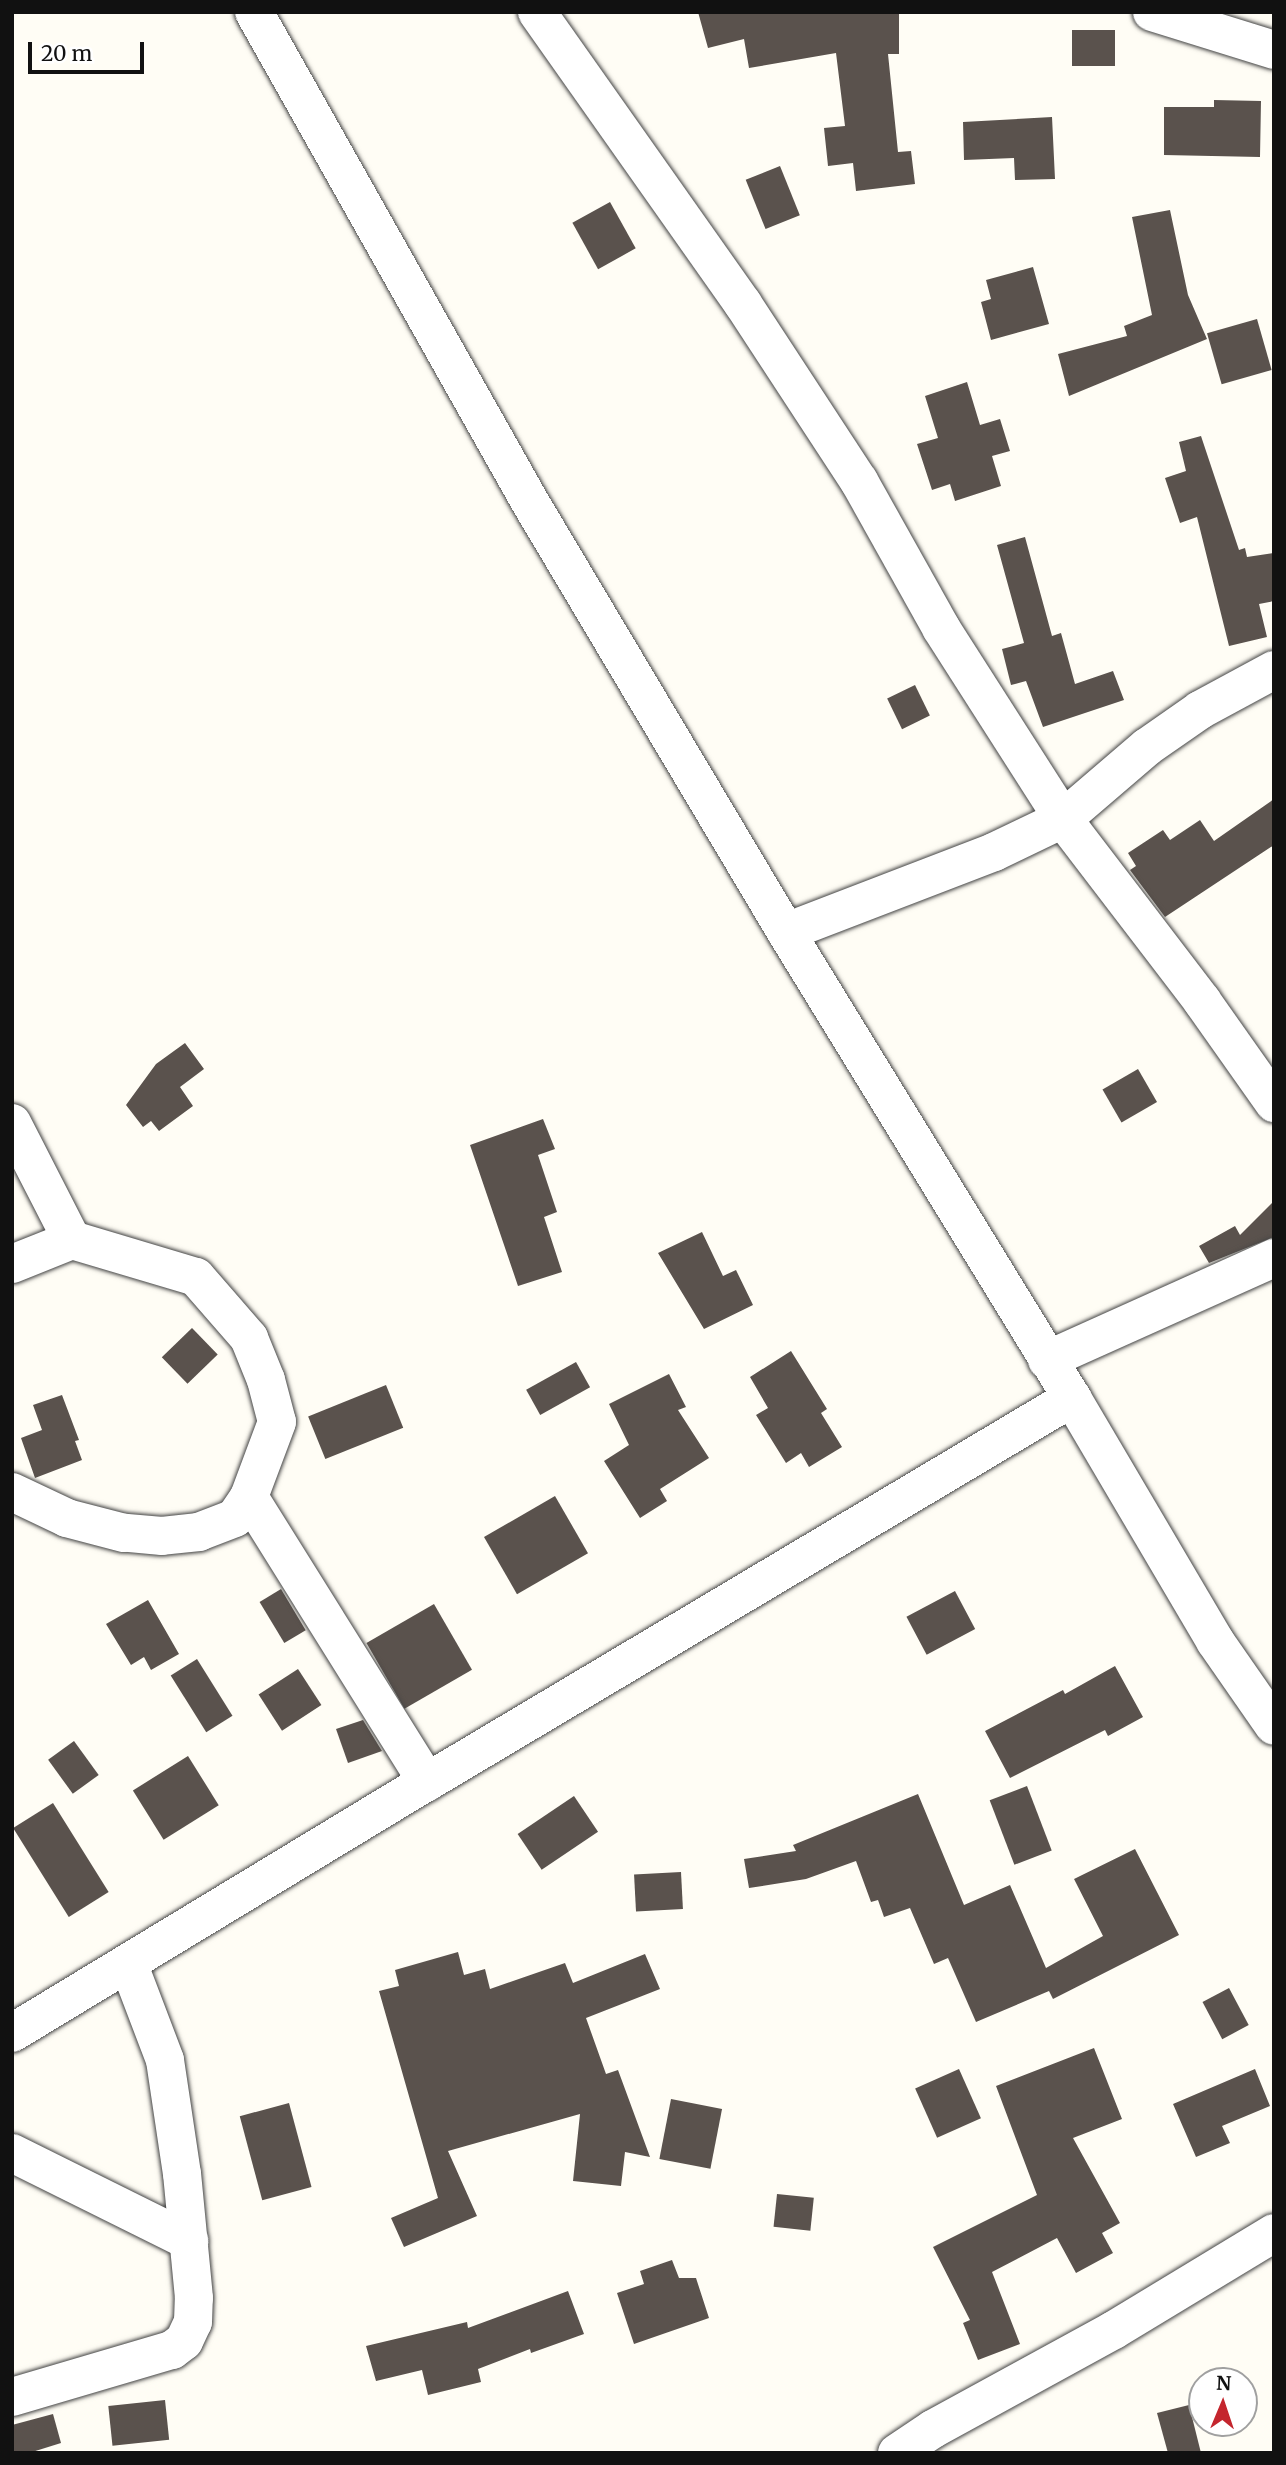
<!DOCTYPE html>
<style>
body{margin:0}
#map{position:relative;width:1286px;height:2465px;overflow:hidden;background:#fffdf5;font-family:Merriweather,serif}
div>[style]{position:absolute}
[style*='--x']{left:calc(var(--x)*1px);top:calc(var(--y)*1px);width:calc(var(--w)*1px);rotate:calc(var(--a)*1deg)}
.building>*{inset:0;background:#5a524d;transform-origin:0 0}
.roads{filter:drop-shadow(0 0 2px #444) drop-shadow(0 0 2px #444)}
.minor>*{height:38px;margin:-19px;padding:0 19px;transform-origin:19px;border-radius:19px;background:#fff}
span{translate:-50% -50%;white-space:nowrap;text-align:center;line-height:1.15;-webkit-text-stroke:7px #fff;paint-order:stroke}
.frame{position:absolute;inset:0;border:14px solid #111;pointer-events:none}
.north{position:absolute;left:1188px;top:2367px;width:70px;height:70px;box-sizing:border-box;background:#fff;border:2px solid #a0a0a0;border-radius:50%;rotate:2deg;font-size:19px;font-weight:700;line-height:28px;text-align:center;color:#111}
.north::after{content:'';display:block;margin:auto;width:24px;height:32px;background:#c4262e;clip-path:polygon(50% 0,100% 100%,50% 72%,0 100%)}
.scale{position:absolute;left:28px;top:42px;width:116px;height:32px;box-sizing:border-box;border:4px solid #111;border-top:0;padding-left:9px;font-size:21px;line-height:24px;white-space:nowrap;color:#111;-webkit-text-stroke:5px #fff;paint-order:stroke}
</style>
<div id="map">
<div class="building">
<i style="clip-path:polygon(698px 12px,899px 12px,899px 54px,888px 54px,898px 152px,911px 151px,915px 184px,856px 191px,853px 163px,828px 166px,824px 128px,845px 126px,836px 53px,749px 68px,744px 39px,708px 48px)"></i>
<i style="left:1072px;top:30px;width:43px;height:36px"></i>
<i style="clip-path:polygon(1214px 100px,1261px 101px,1260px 157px,1164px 155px,1164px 107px,1214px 107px)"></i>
<i style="clip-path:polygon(1052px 117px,1055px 179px,1015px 180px,1014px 158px,964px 160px,963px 122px)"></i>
<i style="left:780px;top:166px;width:53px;height:37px;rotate:68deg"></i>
<i style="left:610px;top:202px;width:53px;height:43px;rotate:61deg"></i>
<i style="clip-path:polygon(1170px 210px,1188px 295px,1207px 339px,1069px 396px,1058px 354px,1127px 336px,1124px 326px,1152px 315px,1132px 217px)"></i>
<i style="clip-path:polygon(1033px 267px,1049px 324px,991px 340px,981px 302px,991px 299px,986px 280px)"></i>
<i style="left:1257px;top:319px;width:53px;height:52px;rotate:74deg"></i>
<i style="clip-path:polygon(967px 382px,980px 425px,1000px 419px,1010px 451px,992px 456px,1001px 486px,955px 501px,950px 484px,932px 490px,917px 444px,938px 438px,925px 396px)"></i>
<i style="clip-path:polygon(1201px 436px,1239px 550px,1245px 548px,1247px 557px,1274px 553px,1274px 601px,1259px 604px,1267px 637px,1229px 646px,1197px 517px,1180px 523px,1165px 478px,1186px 471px,1179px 442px)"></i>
<i style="clip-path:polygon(1025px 537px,1052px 636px,1061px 633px,1075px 684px,1113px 671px,1124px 700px,1043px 727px,1026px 681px,1011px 685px,1002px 649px,1024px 643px,997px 545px)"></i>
<i style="left:915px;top:685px;width:34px;height:31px;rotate:64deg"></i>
<i style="clip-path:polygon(1274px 799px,1274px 845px,1165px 917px,1130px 870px,1136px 866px,1128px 853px,1163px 830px,1170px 840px,1200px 820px,1214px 841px)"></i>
<i style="clip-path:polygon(185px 1043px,204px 1069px,180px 1087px,193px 1106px,159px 1131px,151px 1121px,143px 1127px,126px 1105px,156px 1064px)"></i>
<i style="left:1138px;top:1069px;width:38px;height:41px;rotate:60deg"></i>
<i style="clip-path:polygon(543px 1119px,555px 1149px,538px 1155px,557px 1212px,544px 1217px,562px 1272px,518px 1286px,470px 1145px)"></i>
<i style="clip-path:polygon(1274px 1201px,1274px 1237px,1209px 1263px,1199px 1246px,1235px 1226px,1240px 1235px)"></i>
<i style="clip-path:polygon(702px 1232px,723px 1276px,736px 1270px,753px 1305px,704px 1329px,658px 1253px)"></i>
<i style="left:192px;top:1328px;width:37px;height:42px;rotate:46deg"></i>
<i style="clip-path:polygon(791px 1351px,827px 1409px,821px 1413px,842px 1447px,809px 1467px,801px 1453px,786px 1463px,756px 1415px,768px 1408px,750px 1377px)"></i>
<i style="left:576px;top:1362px;width:29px;height:57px;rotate:61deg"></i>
<i style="clip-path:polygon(669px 1374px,686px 1407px,678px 1410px,709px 1458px,660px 1489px,667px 1501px,640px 1518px,604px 1461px,629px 1445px,609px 1404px)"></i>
<i style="left:386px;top:1385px;width:46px;height:84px;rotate:68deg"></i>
<i style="clip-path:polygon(62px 1395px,79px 1440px,75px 1441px,82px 1460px,35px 1478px,21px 1438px,42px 1430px,33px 1405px)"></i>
<i style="left:555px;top:1496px;width:66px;height:82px;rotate:60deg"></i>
<i style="left:281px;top:1589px;width:48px;height:25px;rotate:59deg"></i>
<i style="left:955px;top:1591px;width:43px;height:55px;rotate:62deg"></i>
<i style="clip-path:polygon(148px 1600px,179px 1654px,151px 1670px,144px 1657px,131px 1665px,106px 1624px)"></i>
<i style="left:434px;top:1604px;width:76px;height:78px;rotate:60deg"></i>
<i style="left:197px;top:1659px;width:67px;height:31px;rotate:58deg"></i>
<i style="clip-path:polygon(1115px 1666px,1143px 1717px,1108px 1736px,1105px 1730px,1010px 1778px,985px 1731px,1063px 1690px,1065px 1694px)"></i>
<i style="left:298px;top:1669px;width:43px;height:47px;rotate:57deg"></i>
<i style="clip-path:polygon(363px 1720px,382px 1751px,348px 1763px,336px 1729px)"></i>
<i style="left:74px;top:1741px;width:42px;height:32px;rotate:54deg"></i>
<i style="left:188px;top:1756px;width:58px;height:65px;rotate:58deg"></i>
<i style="left:1027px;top:1786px;width:69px;height:40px;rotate:69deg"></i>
<i style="clip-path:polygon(918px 1794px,964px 1905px,1010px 1885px,1046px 1968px,1103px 1936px,1074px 1879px,1135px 1849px,1179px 1935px,1053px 1999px,1049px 1991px,976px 2022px,948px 1958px,934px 1964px,910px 1908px,884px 1917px,878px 1900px,871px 1902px,856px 1861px,806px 1879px,749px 1888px,744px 1859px,796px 1851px,793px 1845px)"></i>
<i style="left:574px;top:1796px;width:43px;height:68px;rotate:56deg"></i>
<i style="left:53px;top:1803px;width:105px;height:47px;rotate:58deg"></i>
<i style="left:681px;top:1872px;width:37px;height:47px;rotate:87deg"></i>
<i style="clip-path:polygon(458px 1952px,464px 1975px,485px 1969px,490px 1989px,565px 1963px,573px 1983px,645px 1954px,660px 1989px,586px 2018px,606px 2074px,618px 2070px,650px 2157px,625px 2152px,621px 2186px,573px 2181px,580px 2114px,448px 2151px,477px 2216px,404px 2247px,391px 2218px,438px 2198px,379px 1991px,399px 1986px,395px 1970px)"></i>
<i style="left:1229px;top:1988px;width:42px;height:30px;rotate:62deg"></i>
<i style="clip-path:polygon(1094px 2048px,1122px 2119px,1073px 2138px,1120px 2223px,1102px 2233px,1113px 2253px,1076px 2273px,1057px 2238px,992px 2272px,1020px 2344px,978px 2360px,963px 2323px,970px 2320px,933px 2247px,1037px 2195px,996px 2086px)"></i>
<i style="left:959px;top:2069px;width:54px;height:48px;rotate:66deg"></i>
<i style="clip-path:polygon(1255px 2069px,1270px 2106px,1222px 2126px,1230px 2143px,1196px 2157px,1173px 2104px)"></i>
<i style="left:671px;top:2099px;width:52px;height:61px;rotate:11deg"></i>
<i style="left:289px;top:2103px;width:87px;height:51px;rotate:75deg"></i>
<i style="left:777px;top:2194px;width:37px;height:33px;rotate:6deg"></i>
<i style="clip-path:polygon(672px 2260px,679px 2278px,696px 2278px,709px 2318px,634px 2344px,617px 2293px,644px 2284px,640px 2271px)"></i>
<i style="clip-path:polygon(568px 2291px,584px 2334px,531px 2353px,530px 2349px,478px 2369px,481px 2382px,428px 2395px,422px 2370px,376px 2381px,366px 2346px,467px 2322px,468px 2328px)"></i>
<i style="left:165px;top:2400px;width:40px;height:57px;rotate:84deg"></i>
<i style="clip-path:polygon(1189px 2405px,1201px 2453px,1168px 2453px,1157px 2413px)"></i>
<i style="clip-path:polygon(53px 2414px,61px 2443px,29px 2453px,12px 2453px,12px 2425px)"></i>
</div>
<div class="roads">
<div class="minor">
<i style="--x:254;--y:12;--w:562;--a:60.61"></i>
<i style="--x:530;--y:502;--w:500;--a:59.23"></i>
<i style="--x:786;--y:932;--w:547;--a:58.46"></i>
<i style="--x:1072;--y:1398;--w:282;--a:59.5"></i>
<i style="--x:1215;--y:1641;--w:103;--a:55.2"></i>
<i style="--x:537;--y:12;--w:357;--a:54.8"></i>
<i style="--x:743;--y:304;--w:212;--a:56.8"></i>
<i style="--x:859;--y:481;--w:168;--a:60.8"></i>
<i style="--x:941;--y:628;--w:227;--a:57.4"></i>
<i style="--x:1063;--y:819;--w:229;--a:52.6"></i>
<i style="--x:1202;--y:1001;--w:125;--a:54.8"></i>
<i style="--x:1152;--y:12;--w:128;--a:17.3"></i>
<i style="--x:786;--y:932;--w:223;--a:-21"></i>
<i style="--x:994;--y:852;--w:76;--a:-25.6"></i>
<i style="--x:1063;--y:819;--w:111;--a:-40.6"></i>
<i style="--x:1147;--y:747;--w:65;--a:-34.9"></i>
<i style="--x:1200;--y:710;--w:84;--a:-28.4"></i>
<i style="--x:12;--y:1123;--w:131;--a:62.9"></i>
<i style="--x:12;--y:1264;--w:65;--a:-21.8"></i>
<i style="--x:72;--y:1240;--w:129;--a:16.6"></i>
<i style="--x:196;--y:1277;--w:81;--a:49"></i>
<i style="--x:249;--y:1338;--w:45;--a:68"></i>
<i style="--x:266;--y:1380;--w:43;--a:75.3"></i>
<i style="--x:277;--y:1422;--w:80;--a:110.5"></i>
<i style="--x:249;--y:1497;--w:25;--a:124"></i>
<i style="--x:235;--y:1518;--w:39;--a:159"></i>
<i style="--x:199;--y:1532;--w:37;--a:174"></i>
<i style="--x:162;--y:1536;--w:38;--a:-175"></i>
<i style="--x:124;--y:1533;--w:59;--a:-165.3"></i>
<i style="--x:67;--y:1518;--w:61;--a:-154.7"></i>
<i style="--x:1047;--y:1360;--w:249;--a:-24.2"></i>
<i style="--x:249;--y:1497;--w:336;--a:58"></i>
<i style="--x:12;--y:2033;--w:485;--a:-31.2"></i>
<i style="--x:427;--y:1782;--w:751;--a:-30.77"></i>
<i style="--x:12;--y:2153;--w:198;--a:26.4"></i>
<i style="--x:12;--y:2397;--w:167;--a:-16.4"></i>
<i style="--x:172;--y:2350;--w:15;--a:-37"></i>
<i style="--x:184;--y:2341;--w:21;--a:-65"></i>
<i style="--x:193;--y:2322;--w:24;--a:-88"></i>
<i style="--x:194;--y:2298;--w:125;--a:-95.5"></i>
<i style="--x:182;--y:2174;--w:115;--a:-98.5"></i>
<i style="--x:165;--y:2060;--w:102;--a:-110.8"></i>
<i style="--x:897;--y:2453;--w:43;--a:-33.7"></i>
<i style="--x:933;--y:2429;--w:206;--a:-28.7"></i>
<i style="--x:1114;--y:2330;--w:187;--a:-31.2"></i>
</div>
</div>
<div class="frame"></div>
<div class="north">N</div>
<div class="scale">20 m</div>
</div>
